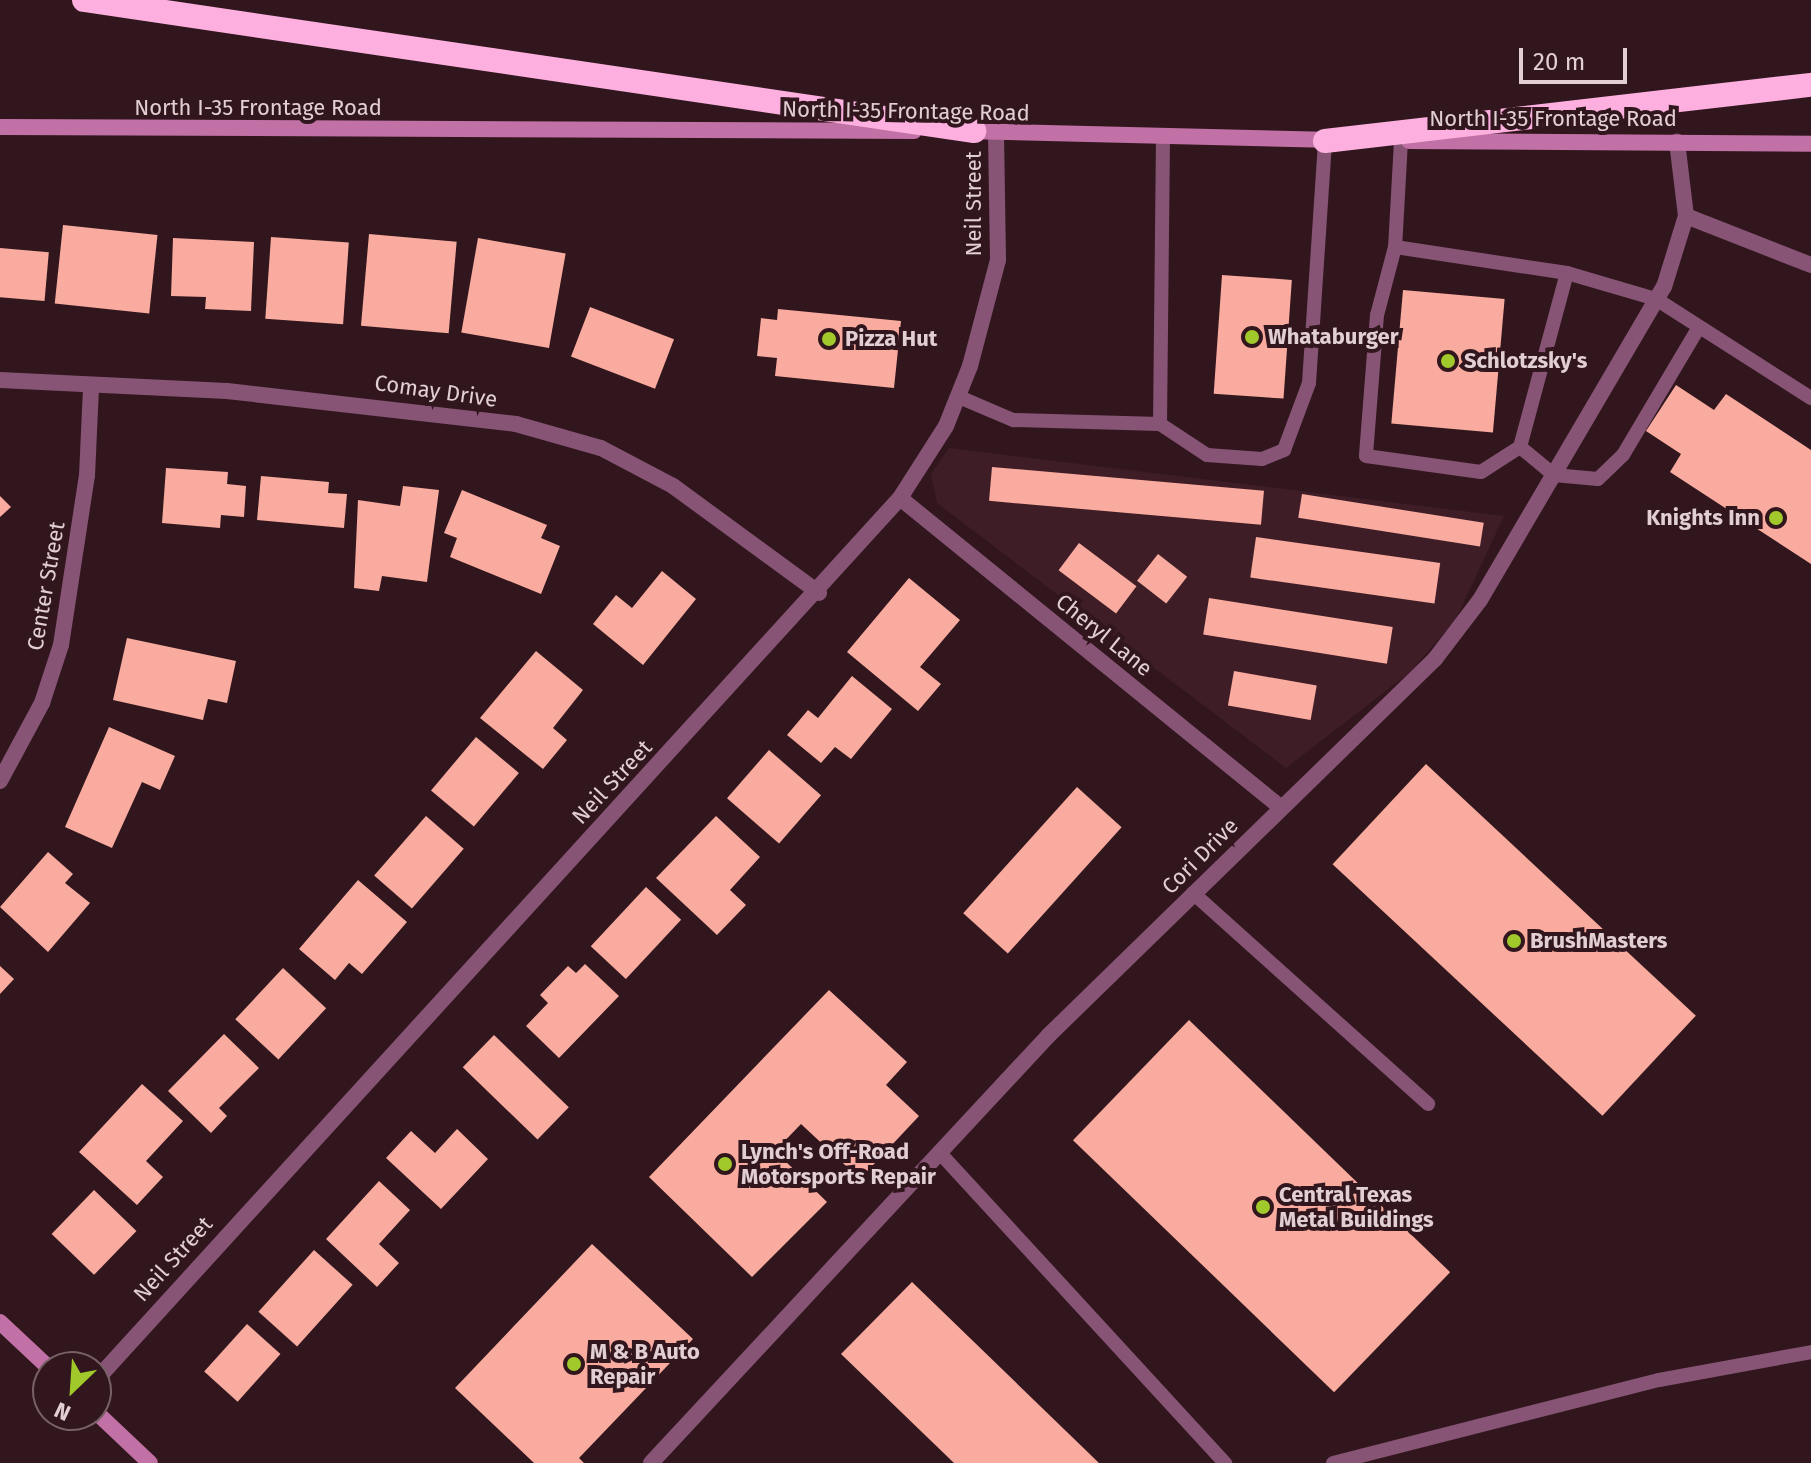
<!DOCTYPE html>
<style>
body{margin:0}
#map{position:relative;width:1811px;height:1463px;overflow:hidden;background:#31171d;font-family:"Fira Sans",sans-serif}
div>[style]{position:absolute}
[style*='--x']{left:calc(var(--x)*1px);top:calc(var(--y)*1px);width:calc(var(--w)*1px);rotate:calc(var(--a)*1deg)}
.built>*{inset:0;background:#3f1d26}
.building>*{inset:0;background:#faab9f;transform-origin:0 0}
.lane>*{height:14px;margin:-7px;padding:0 7px;transform-origin:7px;border-radius:7px;background:#875475}
.street>*{height:16px;margin:-8px;padding:0 8px;transform-origin:8px;border-radius:8px;background:#875475}
.secondary>*{height:16px;margin:-8px;padding:0 8px;transform-origin:8px;border-radius:8px;background:#c171a5}
.highway>*{height:24px;margin:-12px;padding:0 12px;transform-origin:12px;border-radius:12px;background:#fdb0e0}
.dots>*{width:22px;height:22px;translate:-50% -50%;box-sizing:border-box;border:4px solid #31171d;border-radius:50%}
span{translate:-50% -50%;white-space:nowrap;text-align:center;line-height:1.15;-webkit-text-stroke:8px #31171d;paint-order:stroke}
.street-label{font-size:22px;color:#e2cfd3}
.poi-label{font-size:22px;color:#e2cfd3;font-weight:700}
.left{translate:0 -50%;text-align:left}
.right{translate:-100% -50%;text-align:right}
.north{position:absolute;left:32px;top:1351px;width:80px;height:80px;box-sizing:border-box;background:#31171d;border:2px solid #786166;border-radius:50%;rotate:205deg;font-size:22px;font-weight:700;line-height:32px;text-align:center;color:#e2cfd3}
.north::after{content:'';display:block;margin:auto;width:28px;height:36px;background:#a1c92b;clip-path:polygon(50% 0,100% 100%,50% 72%,0 100%)}
.scale{position:absolute;left:1519px;top:48px;width:108px;height:36px;box-sizing:border-box;border:4px solid #e2cfd3;border-top:0;padding-left:10px;font-size:24px;line-height:28px;white-space:nowrap;color:#e2cfd3;-webkit-text-stroke:6px #31171d;paint-order:stroke}
</style>
<div id="map">
<div class="built">
<i style="clip-path:polygon(949px 448px,1504px 516px,1455px 621px,1409px 673px,1286px 768px,937px 503px,931px 474px)"></i>
</div>
<div class="building">
<i style="left:63px;top:225px;width:95px;height:79px;rotate:6deg"></i>
<i style="left:369px;top:234px;width:88px;height:92px;rotate:5deg"></i>
<i style="left:271px;top:237px;width:78px;height:82px;rotate:4deg"></i>
<i style="clip-path:polygon(173px 238px,254px 242px,251px 311px,205px 309px,206px 297px,171px 296px)"></i>
<i style="left:478px;top:238px;width:89px;height:96px;rotate:10deg"></i>
<i style="left:0;top:248px;width:49px;height:49px;rotate:5deg"></i>
<i style="left:1222px;top:275px;width:70px;height:119px;rotate:4deg"></i>
<i style="left:1403px;top:290px;width:102px;height:134px;rotate:5deg"></i>
<i style="left:590px;top:307px;width:90px;height:53px;rotate:21deg"></i>
<i style="clip-path:polygon(778px 309px,901px 321px,894px 388px,775px 376px,777px 358px,757px 356px,761px 318px,777px 320px)"></i>
<i style="clip-path:polygon(1676px 385px,1714px 410px,1726px 394px,1811px 450px,1811px 564px,1670px 472px,1681px 454px,1646px 431px)"></i>
<i style="left:992px;top:467px;width:273px;height:34px;rotate:5deg"></i>
<i style="clip-path:polygon(166px 468px,228px 472px,227px 484px,246px 486px,244px 517px,221px 515px,220px 528px,162px 523px)"></i>
<i style="clip-path:polygon(261px 476px,329px 482px,328px 493px,347px 494px,344px 528px,257px 520px)"></i>
<i style="clip-path:polygon(403px 486px,439px 490px,427px 582px,382px 576px,379px 591px,354px 588px,358px 500px,400px 506px)"></i>
<i style="clip-path:polygon(462px 490px,547px 525px,541px 538px,560px 546px,541px 594px,450px 557px,457px 538px,444px 533px)"></i>
<i style="left:1302px;top:494px;width:184px;height:24px;rotate:9deg"></i>
<i style="clip-path:polygon(0 496px,11px 507px,0 517px)"></i>
<i style="left:1256px;top:537px;width:186px;height:41px;rotate:8deg"></i>
<i style="left:1079px;top:543px;width:72px;height:34px;rotate:37deg"></i>
<i style="left:1158px;top:554px;width:37px;height:34px;rotate:38deg"></i>
<i style="clip-path:polygon(662px 571px,696px 599px,643px 665px,593px 624px,616px 595px,632px 608px)"></i>
<i style="clip-path:polygon(909px 578px,960px 620px,920px 667px,941px 684px,918px 711px,847px 652px)"></i>
<i style="left:1209px;top:598px;width:186px;height:37px;rotate:9deg"></i>
<i style="clip-path:polygon(127px 638px,236px 661px,227px 703px,208px 699px,203px 720px,113px 700px)"></i>
<i style="clip-path:polygon(536px 651px,583px 690px,553px 728px,567px 740px,543px 769px,480px 718px)"></i>
<i style="left:1234px;top:671px;width:84px;height:35px;rotate:10deg"></i>
<i style="clip-path:polygon(852px 676px,892px 709px,851px 759px,835px 747px,821px 763px,787px 735px,808px 710px,818px 718px)"></i>
<i style="clip-path:polygon(109px 727px,175px 756px,160px 790px,142px 782px,112px 848px,65px 827px)"></i>
<i style="left:476px;top:737px;width:56px;height:70px;rotate:40deg"></i>
<i style="left:769px;top:750px;width:69px;height:64px;rotate:41deg"></i>
<i style="left:1426px;top:764px;width:369px;height:137px;rotate:43deg"></i>
<i style="left:1077px;top:787px;width:60px;height:170px;rotate:42deg"></i>
<i style="left:426px;top:816px;width:50px;height:79px;rotate:41deg"></i>
<i style="clip-path:polygon(716px 816px,760px 857px,730px 890px,746px 905px,717px 935px,656px 878px)"></i>
<i style="clip-path:polygon(48px 852px,73px 874px,65px 883px,90px 903px,48px 952px,0 907px)"></i>
<i style="clip-path:polygon(358px 880px,407px 922px,362px 974px,349px 963px,335px 980px,299px 949px)"></i>
<i style="left:646px;top:887px;width:48px;height:81px;rotate:43deg"></i>
<i style="clip-path:polygon(585px 964px,619px 996px,559px 1058px,526px 1026px,548px 1003px,540px 995px,568px 966px,576px 973px)"></i>
<i style="clip-path:polygon(0 966px,14px 979px,0 994px)"></i>
<i style="left:283px;top:968px;width:59px;height:70px;rotate:43deg"></i>
<i style="clip-path:polygon(829px 990px,907px 1062px,886px 1085px,919px 1116px,860px 1179px,801px 1124px,775px 1151px,827px 1202px,752px 1277px,649px 1177px)"></i>
<i style="left:1189px;top:1020px;width:363px;height:167px;rotate:44deg"></i>
<i style="clip-path:polygon(224px 1034px,259px 1068px,219px 1108px,227px 1116px,211px 1133px,168px 1091px)"></i>
<i style="left:494px;top:1035px;width:104px;height:45px;rotate:44deg"></i>
<i style="clip-path:polygon(142px 1084px,183px 1121px,146px 1161px,163px 1177px,137px 1205px,79px 1152px)"></i>
<i style="clip-path:polygon(457px 1129px,488px 1159px,441px 1209px,386px 1158px,411px 1131px,435px 1153px)"></i>
<i style="clip-path:polygon(379px 1181px,410px 1210px,379px 1244px,399px 1263px,377px 1287px,326px 1239px)"></i>
<i style="left:94px;top:1190px;width:59px;height:61px;rotate:44deg"></i>
<i style="clip-path:polygon(592px 1244px,693px 1339px,579px 1458px,584px 1463px,534px 1463px,455px 1388px)"></i>
<i style="left:314px;top:1250px;width:52px;height:83px;rotate:42deg"></i>
<i style="clip-path:polygon(912px 1282px,1099px 1463px,954px 1463px,841px 1354px)"></i>
<i style="left:247px;top:1324px;width:45px;height:64px;rotate:42deg"></i>
</div>
<div class="lane">
<i style="--x:1401;--y:141;--w:106;--a:93.2"></i>
<i style="--x:1395;--y:247;--w:70;--a:104.8"></i>
<i style="--x:1377;--y:315;--w:141;--a:94.5"></i>
<i style="--x:1366;--y:456;--w:116;--a:7.9"></i>
<i style="--x:1481;--y:472;--w:46;--a:-32.7"></i>
<i style="--x:1520;--y:447;--w:180;--a:-74.9"></i>
<i style="--x:1395;--y:247;--w:174;--a:8.6"></i>
<i style="--x:1567;--y:273;--w:93;--a:16.3"></i>
<i style="--x:1656;--y:299;--w:184;--a:32.6"></i>
<i style="--x:959;--y:397;--w:59;--a:23.1"></i>
<i style="--x:1013;--y:420;--w:147;--a:1.6"></i>
<i style="--x:1160;--y:424;--w:286;--a:-89.4"></i>
<i style="--x:1160;--y:424;--w:56;--a:33.4"></i>
<i style="--x:1207;--y:455;--w:55;--a:4.2"></i>
<i style="--x:1262;--y:459;--w:24;--a:-22"></i>
<i style="--x:1284;--y:450;--w:72;--a:-69.5"></i>
<i style="--x:1309;--y:383;--w:243;--a:-86.2"></i>
<i style="--x:1520;--y:447;--w:44;--a:39.5"></i>
<i style="--x:1554;--y:475;--w:44;--a:5.2"></i>
<i style="--x:1598;--y:479;--w:35;--a:-44"></i>
<i style="--x:1623;--y:455;--w:149;--a:-59.3"></i>
<i style="--x:1193;--y:893;--w:316;--a:41.9"></i>
<i style="--x:939;--y:1152;--w:423;--a:47.4"></i>
<i style="--x:1333;--y:1463;--w:336;--a:-14.3"></i>
<i style="--x:1659;--y:1380;--w:155;--a:-10.4"></i>
</div>
<div class="street">
<i style="--x:1686;--y:216;--w:134;--a:21.4"></i>
<i style="--x:0;--y:380;--w:227;--a:2.8"></i>
<i style="--x:227;--y:391;--w:291;--a:6.5"></i>
<i style="--x:516;--y:424;--w:88;--a:15.8"></i>
<i style="--x:601;--y:448;--w:81;--a:27.8"></i>
<i style="--x:673;--y:486;--w:181;--a:36.2"></i>
<i style="--x:900;--y:498;--w:490;--a:39.1"></i>
<i style="--x:0;--y:781;--w:89;--a:-61.7"></i>
<i style="--x:42;--y:703;--w:61;--a:-71.9"></i>
<i style="--x:61;--y:645;--w:171;--a:-81.3"></i>
<i style="--x:87;--y:476;--w:89;--a:-87.4"></i>
<i style="--x:96;--y:1380;--w:1193;--a:-47.65"></i>
<i style="--x:900;--y:498;--w:85;--a:-57.4"></i>
<i style="--x:946;--y:426;--w:65;--a:-68.2"></i>
<i style="--x:970;--y:366;--w:110;--a:-75.2"></i>
<i style="--x:998;--y:260;--w:126;--a:-90.9"></i>
<i style="--x:651;--y:1463;--w:584;--a:-47.08"></i>
<i style="--x:1049;--y:1035;--w:539;--a:-44.25"></i>
<i style="--x:1435;--y:659;--w:74;--a:-52.7"></i>
<i style="--x:1480;--y:600;--w:363;--a:-59.6"></i>
<i style="--x:1664;--y:287;--w:74;--a:-72.8"></i>
<i style="--x:1686;--y:216;--w:75;--a:-96.9"></i>
</div>
<div class="secondary">
<i style="--x:0;--y:127;--w:914;--a:0.25"></i>
<i style="--x:966;--y:131;--w:368;--a:1.4"></i>
<i style="--x:1409;--y:141;--w:402;--a:0.4"></i>
<i style="--x:0;--y:1322;--w:66;--a:43.2"></i>
<i style="--x:96;--y:1412;--w:74;--a:43.4"></i>
</div>
<div class="highway">
<i style="--x:84;--y:0;--w:900;--a:8.37"></i>
<i style="--x:1325;--y:141;--w:489;--a:-6.6"></i>
</div>
<div class="dots">
<i style="left:1252px;top:337px;background:#a1c92b"></i>
<i style="left:829px;top:339px;background:#a1c92b"></i>
<i style="left:1448px;top:361px;background:#a1c92b"></i>
<i style="left:1776px;top:518px;background:#a1c92b"></i>
<i style="left:1514px;top:941px;background:#a1c92b"></i>
<i style="left:725px;top:1164px;background:#a1c92b"></i>
<i style="left:1263px;top:1207px;background:#a1c92b"></i>
<i style="left:574px;top:1364px;background:#a1c92b"></i>
</div>
<div class="street-label">
<span style="left:258px;top:108px">North I-35 Frontage Road</span>
<span style="left:906px;top:111px;rotate:1deg">North I-35 Frontage Road</span>
<span style="left:1553px;top:119px">North I-35 Frontage Road</span>
<span style="left:974px;top:204px;rotate:-90deg">Neil Street</span>
<span style="left:436px;top:391px;rotate:8deg">Comay Drive</span>
<span style="left:46px;top:586px;rotate:-80deg">Center Street</span>
<span style="left:1104px;top:635px;rotate:39deg">Cheryl Lane</span>
<span style="left:612px;top:782px;rotate:-47deg">Neil Street</span>
<span style="left:1200px;top:856px;rotate:-45deg">Cori Drive</span>
<span style="left:173px;top:1259px;rotate:-48deg">Neil Street</span>
</div>
<div class="poi-label">
<span class="left" style="left:1268px;top:337px">Whataburger</span>
<span class="left" style="left:845px;top:339px">Pizza Hut</span>
<span class="left" style="left:1464px;top:361px">Schlotzsky's</span>
<span class="right" style="left:1760px;top:518px">Knights Inn</span>
<span class="left" style="left:1530px;top:941px">BrushMasters</span>
<span class="left" style="left:741px;top:1164px">Lynch's Off-Road<br>Motorsports Repair</span>
<span class="left" style="left:1279px;top:1207px">Central Texas<br>Metal Buildings</span>
<span class="left" style="left:590px;top:1364px">M &amp; B Auto<br>Repair</span>
</div>
<div class="north">N</div>
<div class="scale">20 m</div>
</div>
